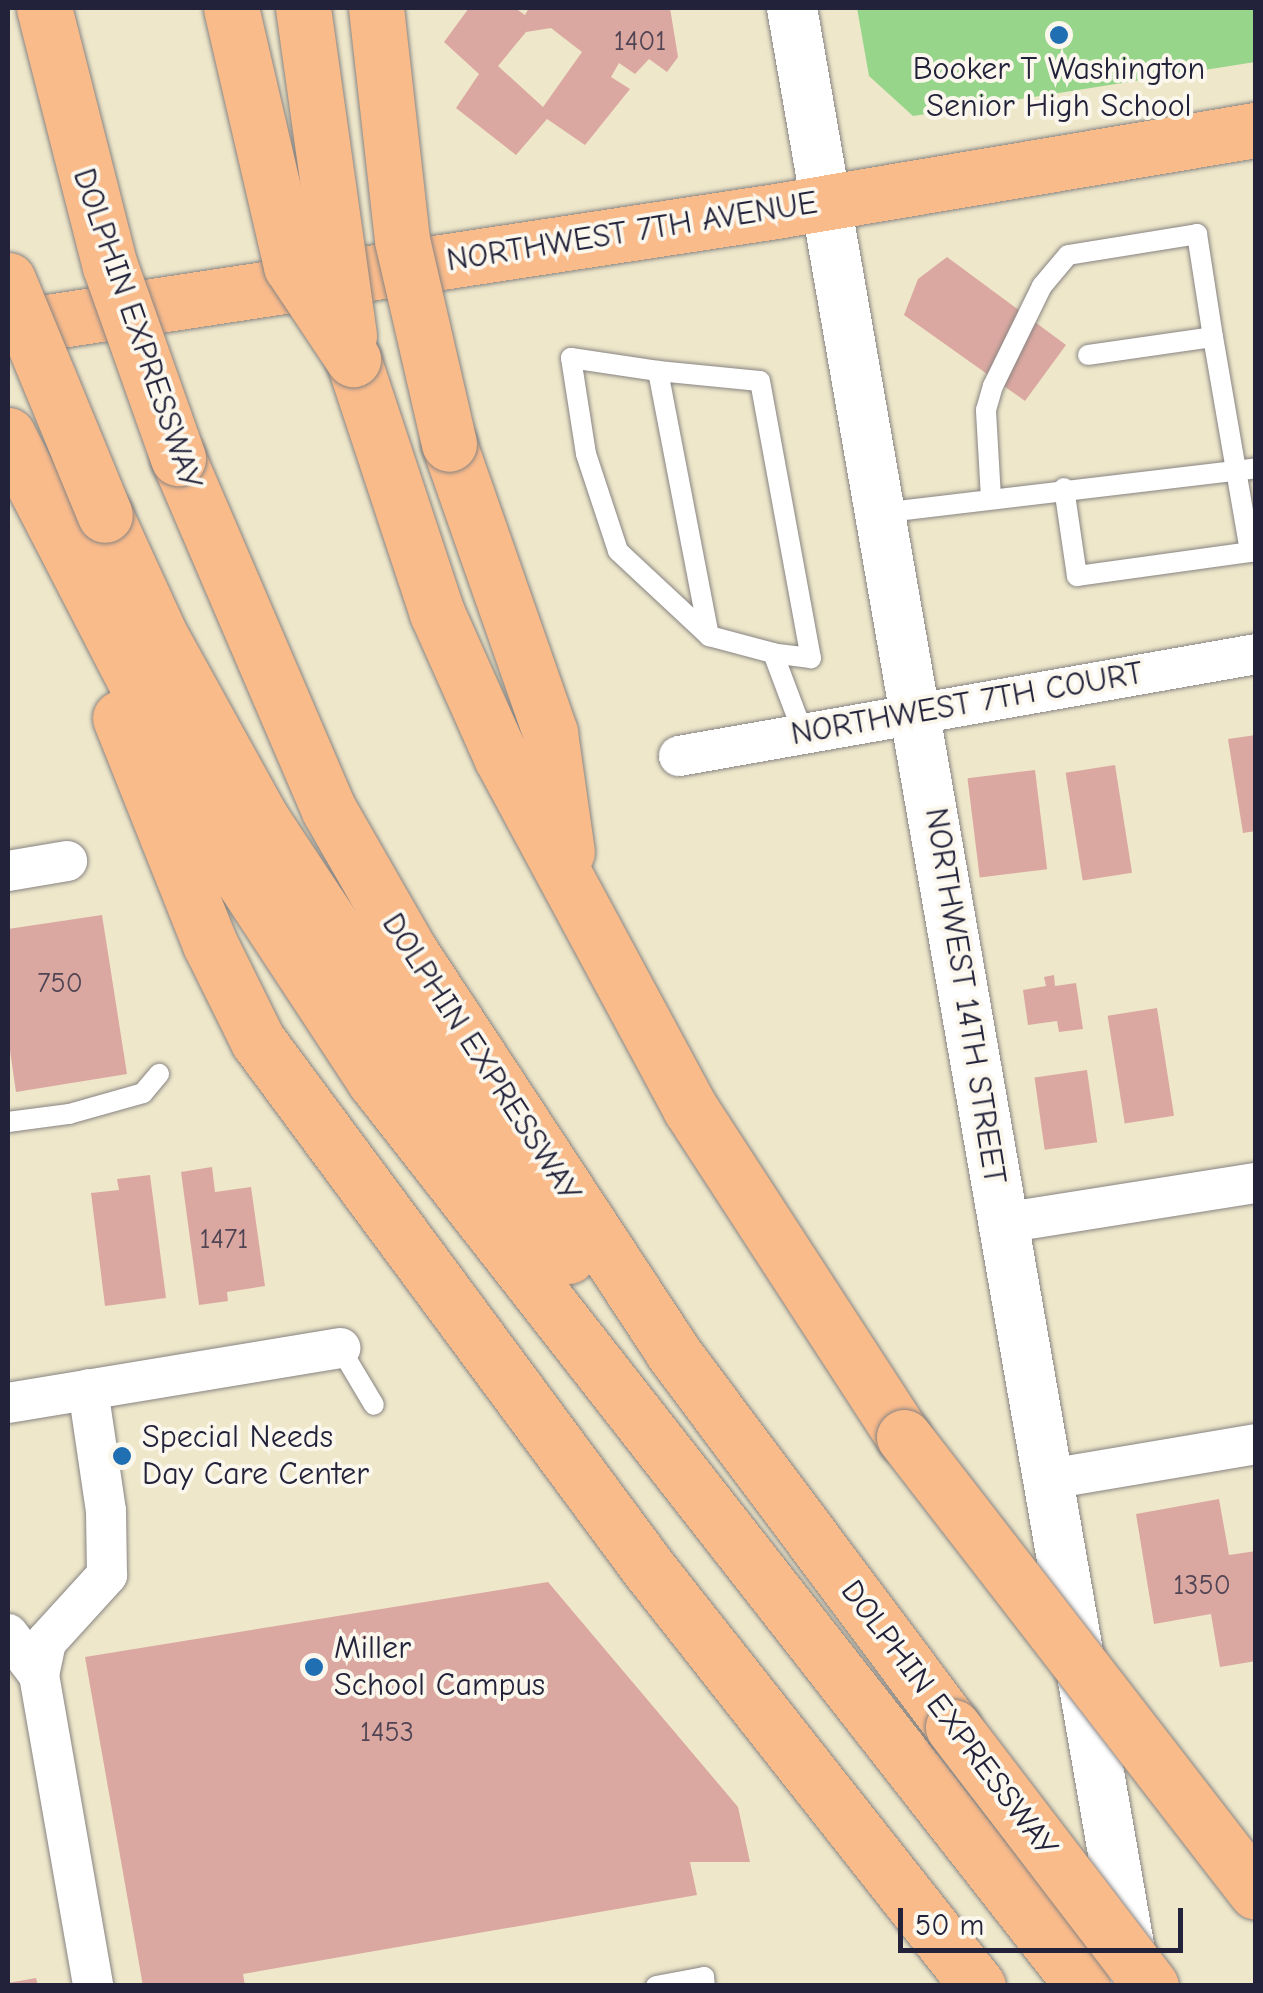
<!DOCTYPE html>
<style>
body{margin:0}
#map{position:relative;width:1263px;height:1993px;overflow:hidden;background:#eee7ca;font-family:"Comic Neue",sans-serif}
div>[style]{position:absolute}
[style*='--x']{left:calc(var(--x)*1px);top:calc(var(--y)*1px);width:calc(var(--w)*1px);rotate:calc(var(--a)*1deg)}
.green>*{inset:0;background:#97d58b}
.building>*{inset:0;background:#dba8a1;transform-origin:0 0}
.roads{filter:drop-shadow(0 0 2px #888482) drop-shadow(0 0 2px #888482)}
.service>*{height:20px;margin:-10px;padding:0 10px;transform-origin:10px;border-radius:10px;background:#fff}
.minor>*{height:40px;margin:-20px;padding:0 20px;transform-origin:20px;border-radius:20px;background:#fff}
.tertiary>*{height:50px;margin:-25px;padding:0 25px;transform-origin:25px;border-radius:25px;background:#fff}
.primary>*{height:55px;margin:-27.5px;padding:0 27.5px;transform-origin:27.5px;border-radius:27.5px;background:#fabb8b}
.motorway>*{height:55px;margin:-27.5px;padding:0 27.5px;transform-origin:27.5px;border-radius:27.5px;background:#fabb8b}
.bridges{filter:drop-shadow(0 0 2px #888482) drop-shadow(0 0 2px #888482)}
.motorway-bridge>*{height:55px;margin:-27.5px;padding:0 27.5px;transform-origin:27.5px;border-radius:27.5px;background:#fabb8b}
.dots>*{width:28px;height:28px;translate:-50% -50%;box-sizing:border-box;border:5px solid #fbf7ec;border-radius:50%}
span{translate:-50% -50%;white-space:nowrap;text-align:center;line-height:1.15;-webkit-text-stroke:8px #fbf7ec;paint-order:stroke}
.number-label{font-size:28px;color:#504454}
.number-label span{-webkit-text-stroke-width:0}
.poi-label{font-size:32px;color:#22223b}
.left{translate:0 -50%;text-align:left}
.street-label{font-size:32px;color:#22223b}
.frame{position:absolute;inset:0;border:10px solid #22223b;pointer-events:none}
.scale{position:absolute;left:898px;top:1908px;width:285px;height:45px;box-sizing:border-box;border:5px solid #22223b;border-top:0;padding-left:12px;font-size:30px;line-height:35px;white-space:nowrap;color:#22223b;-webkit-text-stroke:8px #fbf7ec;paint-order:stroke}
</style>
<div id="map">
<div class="green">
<i style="clip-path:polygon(857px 8px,1255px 8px,1255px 62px,913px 116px,869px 76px)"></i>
</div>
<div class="building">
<i style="clip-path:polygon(evenodd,469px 8px,515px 8px,525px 15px,529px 8px,670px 8px,678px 57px,667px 72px,649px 59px,635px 74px,619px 63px,611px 77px,630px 89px,585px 145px,547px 119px,516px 155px,456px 108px,479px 74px,444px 42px,469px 8px,551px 28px,582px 52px,543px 107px,498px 66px,526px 32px,551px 28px)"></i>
<i style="clip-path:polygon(947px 257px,1066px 345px,1025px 401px,904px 315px,918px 279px)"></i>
<i style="clip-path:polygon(1256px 735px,1256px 831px,1243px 833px,1228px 739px)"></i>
<i style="left:1115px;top:765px;width:109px;height:50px;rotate:81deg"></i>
<i style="left:1035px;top:770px;width:100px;height:68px;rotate:83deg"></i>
<i style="clip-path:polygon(102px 915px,127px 1074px,16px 1092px,8px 1037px,8px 929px)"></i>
<i style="clip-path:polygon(1054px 975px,1055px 986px,1076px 983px,1083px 1029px,1059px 1032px,1057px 1021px,1028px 1025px,1023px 990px,1046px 986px,1044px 977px)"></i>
<i style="left:1157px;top:1008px;width:109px;height:50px;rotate:81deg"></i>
<i style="left:1087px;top:1070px;width:73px;height:53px;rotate:82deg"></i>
<i style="clip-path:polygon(212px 1167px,215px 1192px,251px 1187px,265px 1286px,227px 1292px,228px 1301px,199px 1305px,181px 1172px)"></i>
<i style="clip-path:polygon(150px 1175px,166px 1298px,105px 1306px,91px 1193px,119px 1190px,117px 1179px)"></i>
<i style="clip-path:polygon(1219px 1499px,1229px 1555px,1256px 1551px,1256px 1661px,1220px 1667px,1211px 1614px,1154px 1624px,1136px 1514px)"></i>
<i style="clip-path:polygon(548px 1582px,738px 1807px,750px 1862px,690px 1862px,697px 1895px,243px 1974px,245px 1986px,143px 1986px,85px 1657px)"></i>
<i style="clip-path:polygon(36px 1978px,38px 1986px,8px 1986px,8px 1983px)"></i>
</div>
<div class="roads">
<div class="service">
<i style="--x:1088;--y:355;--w:126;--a:-8.2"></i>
<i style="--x:1213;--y:337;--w:218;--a:80.2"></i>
<i style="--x:1250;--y:552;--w:6;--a:-9"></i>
<i style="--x:658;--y:371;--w:88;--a:-171.5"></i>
<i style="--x:571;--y:358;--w:97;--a:81.1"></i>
<i style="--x:586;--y:454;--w:102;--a:71.7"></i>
<i style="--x:618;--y:551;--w:125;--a:43"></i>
<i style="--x:1064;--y:488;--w:89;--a:81.6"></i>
<i style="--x:1077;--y:576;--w:175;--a:-7.9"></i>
<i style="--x:991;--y:498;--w:88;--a:-93.3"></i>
<i style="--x:986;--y:410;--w:25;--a:-74"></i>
<i style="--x:993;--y:386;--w:111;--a:-63.9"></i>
<i style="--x:1042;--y:286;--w:40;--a:-50"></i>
<i style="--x:1068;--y:255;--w:131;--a:-9.2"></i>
<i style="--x:1197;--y:234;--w:104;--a:81.2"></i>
<i style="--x:881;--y:513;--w:378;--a:-6.8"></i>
<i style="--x:773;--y:653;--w:66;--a:-165.1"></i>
<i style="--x:709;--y:636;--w:270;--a:-100.9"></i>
<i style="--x:658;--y:371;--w:102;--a:5.6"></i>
<i style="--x:760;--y:381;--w:282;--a:79.6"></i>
<i style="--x:811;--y:658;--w:38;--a:-173"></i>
<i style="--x:773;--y:653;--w:85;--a:69.4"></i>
<i style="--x:8;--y:1122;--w:62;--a:-7.5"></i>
<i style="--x:69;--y:1114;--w:77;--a:-15.8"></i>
<i style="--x:143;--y:1093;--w:25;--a:-50"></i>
<i style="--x:340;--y:1348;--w:66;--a:59.2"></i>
<i style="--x:656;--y:1986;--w:49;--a:-10.6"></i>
<i style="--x:704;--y:1977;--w:9;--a:84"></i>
</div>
<div class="minor">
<i style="--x:679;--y:756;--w:586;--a:-10.02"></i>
<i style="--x:8;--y:871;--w:60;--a:-9.6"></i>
<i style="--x:1003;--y:1223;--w:256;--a:-9"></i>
<i style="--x:8;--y:1403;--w:337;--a:-9.4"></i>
<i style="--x:1050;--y:1479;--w:209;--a:-9.6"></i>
<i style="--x:8;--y:1634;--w:51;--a:52.9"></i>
<i style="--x:39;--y:1675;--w:316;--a:80.1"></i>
<i style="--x:39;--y:1675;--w:34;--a:-78"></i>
<i style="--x:46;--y:1642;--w:91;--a:-47.7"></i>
<i style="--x:107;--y:1575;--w:64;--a:-90.9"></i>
<i style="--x:106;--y:1511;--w:123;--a:-98.4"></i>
</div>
<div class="tertiary">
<i style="--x:792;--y:8;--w:1995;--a:80.13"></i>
</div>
<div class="primary">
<i style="--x:8;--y:328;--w:777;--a:-8.66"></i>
<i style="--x:776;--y:211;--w:487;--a:-9.6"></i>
</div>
<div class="motorway">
<i style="--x:353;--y:359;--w:268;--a:71.7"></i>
<i style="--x:437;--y:613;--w:158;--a:66"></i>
<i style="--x:501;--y:757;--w:399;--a:61.7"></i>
<i style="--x:690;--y:1108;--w:392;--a:57"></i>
<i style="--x:8;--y:435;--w:464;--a:62.7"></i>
<i style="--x:221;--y:847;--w:279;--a:56.7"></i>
<i style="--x:374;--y:1080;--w:1150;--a:51.95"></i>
<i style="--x:449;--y:444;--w:306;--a:70.7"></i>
<i style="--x:550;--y:733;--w:120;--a:81.9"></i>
<i style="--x:178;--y:458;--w:383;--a:66.8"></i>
<i style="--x:329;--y:810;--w:165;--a:60.2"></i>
<i style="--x:411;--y:953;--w:476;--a:56.7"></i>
<i style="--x:672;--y:1351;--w:469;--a:53.2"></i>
<i style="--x:105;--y:515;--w:132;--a:65.4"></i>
<i style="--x:160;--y:635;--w:209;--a:61.1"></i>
<i style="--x:261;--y:818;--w:320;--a:56.5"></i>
<i style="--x:438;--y:1085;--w:215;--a:52.8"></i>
<i style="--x:120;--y:718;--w:243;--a:68.3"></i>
<i style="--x:210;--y:944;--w:108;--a:63.7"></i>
<i style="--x:258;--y:1041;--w:657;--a:53.48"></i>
<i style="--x:649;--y:1569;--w:531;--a:51.73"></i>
</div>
</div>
<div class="bridges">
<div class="motorway-bridge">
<i style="--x:44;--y:8;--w:266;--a:75.7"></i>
<i style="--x:110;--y:266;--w:204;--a:70.5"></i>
<i style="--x:231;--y:8;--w:265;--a:76.9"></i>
<i style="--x:291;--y:266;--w:112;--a:56.3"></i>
<i style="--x:303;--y:8;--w:331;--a:82"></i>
<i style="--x:376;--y:8;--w:233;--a:83.6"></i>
<i style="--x:402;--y:240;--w:209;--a:77"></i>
<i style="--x:8;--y:280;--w:254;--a:67.6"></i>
<i style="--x:904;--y:1437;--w:575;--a:52.27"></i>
<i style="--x:953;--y:1727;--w:326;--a:52.6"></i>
</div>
</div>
<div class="dots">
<i style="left:1059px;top:35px;background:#1f6fb2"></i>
<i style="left:122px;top:1456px;background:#1f6fb2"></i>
<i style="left:314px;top:1667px;background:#1f6fb2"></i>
</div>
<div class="number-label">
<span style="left:640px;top:41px">1401</span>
<span style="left:60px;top:983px">750</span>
<span style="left:224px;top:1239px">1471</span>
<span style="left:1202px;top:1585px">1350</span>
<span style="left:387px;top:1732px">1453</span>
</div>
<div class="poi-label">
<span style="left:1059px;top:88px">Booker T Washington<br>Senior High School</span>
<span class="left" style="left:142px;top:1456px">Special Needs<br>Day Care Center</span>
<span class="left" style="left:334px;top:1667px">Miller<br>School Campus</span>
</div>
<div class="street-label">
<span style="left:632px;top:232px;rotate:-9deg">NORTHWEST 7TH AVENUE</span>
<span style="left:137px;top:329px;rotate:71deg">DOLPHIN EXPRESSWAY</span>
<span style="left:967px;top:704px;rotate:-10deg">NORTHWEST 7TH COURT</span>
<span style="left:965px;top:996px;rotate:81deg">NORTHWEST 14TH STREET</span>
<span style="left:481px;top:1058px;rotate:57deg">DOLPHIN EXPRESSWAY</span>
<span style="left:949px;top:1719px;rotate:53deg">DOLPHIN EXPRESSWAY</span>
</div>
<div class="frame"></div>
<div class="scale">50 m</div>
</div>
